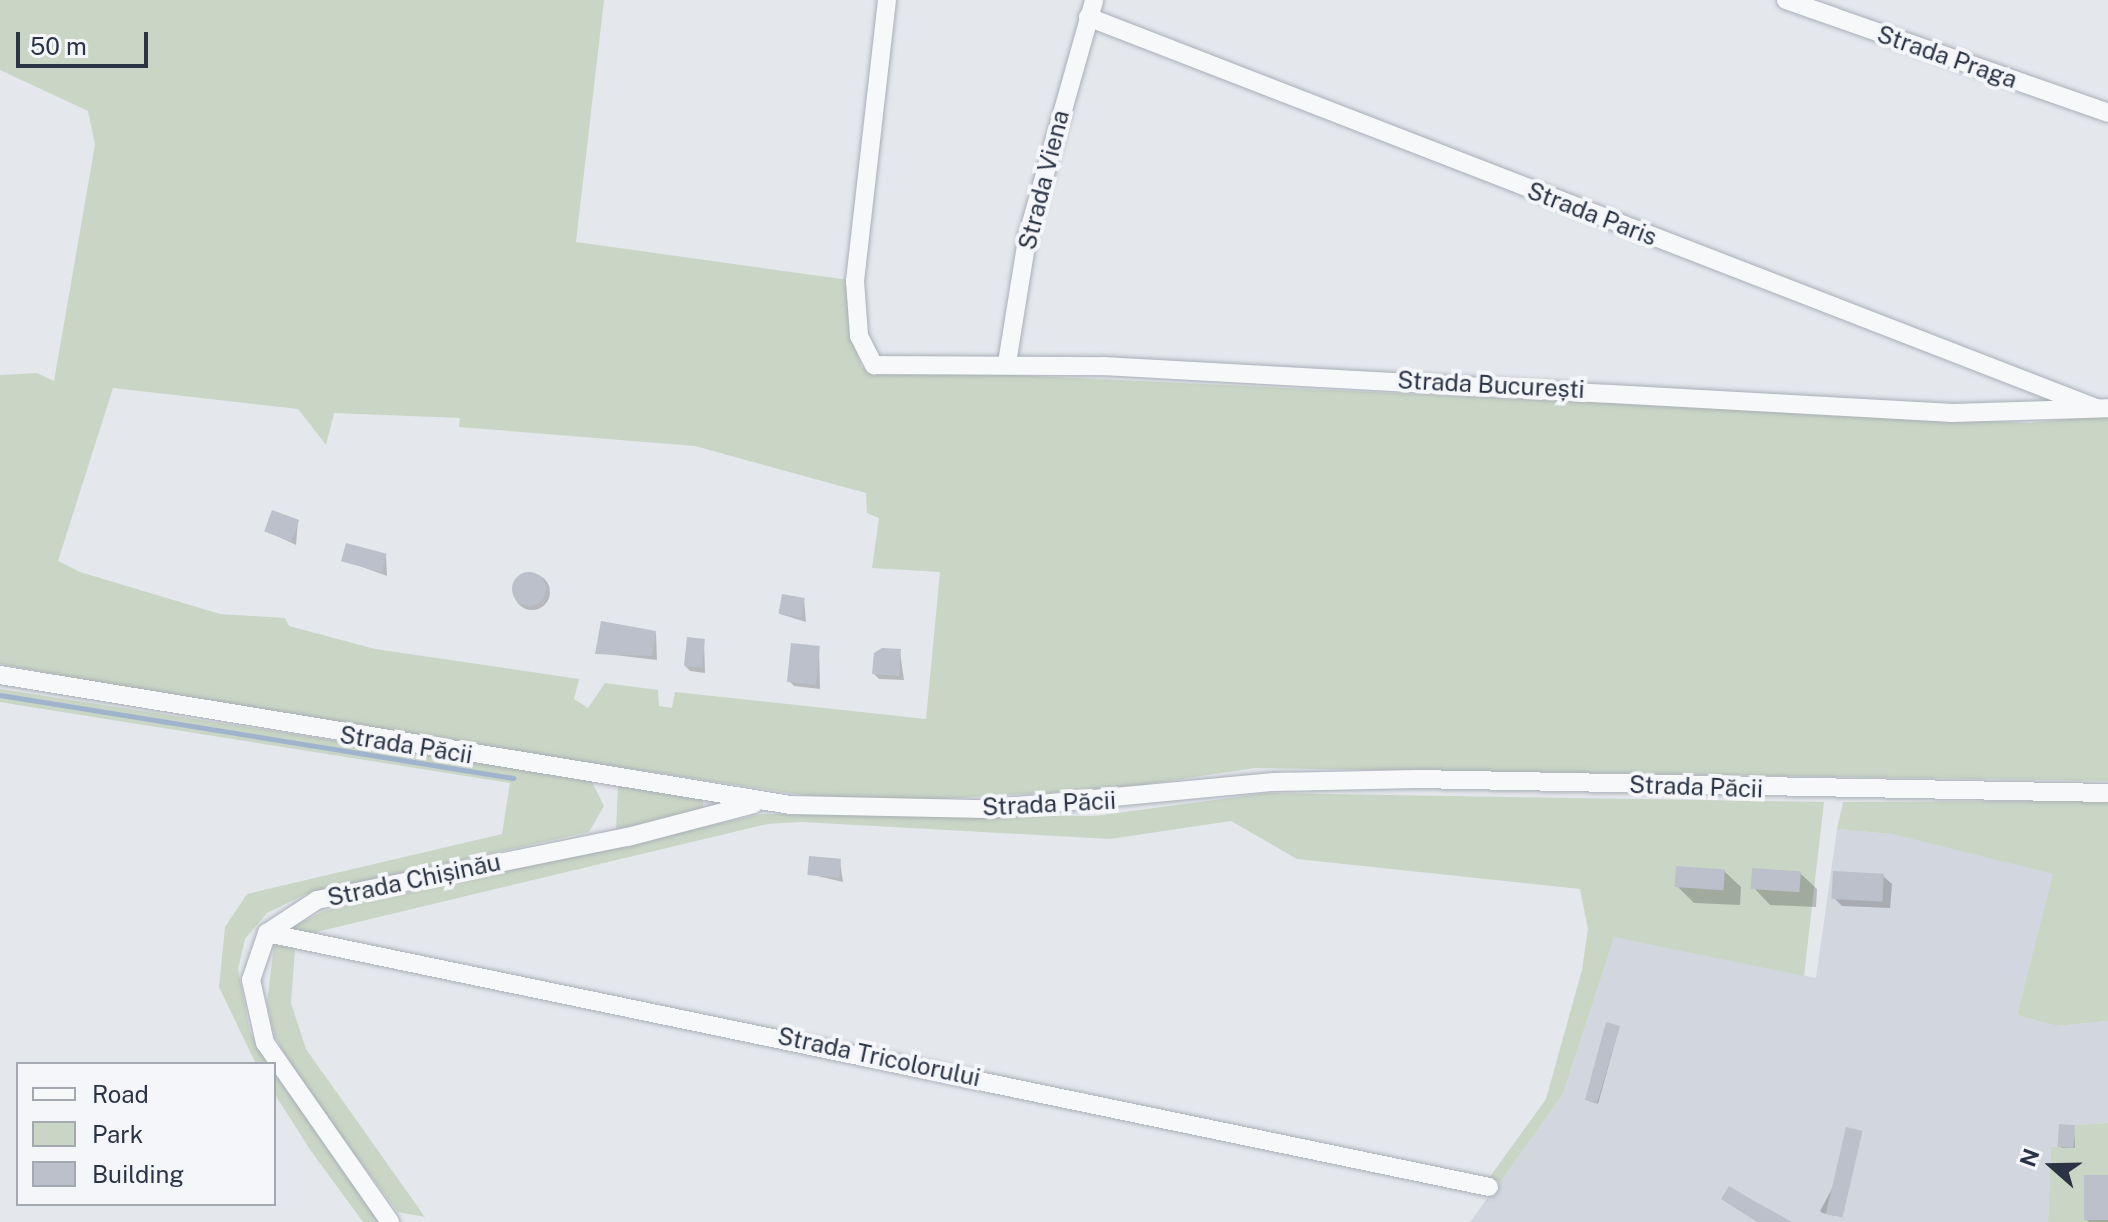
<!DOCTYPE html>
<meta charset="utf-8">
<style>
body{margin:0}
#map{position:relative;width:2108px;height:1222px;overflow:hidden;background:#e4e7ec;font-family:"Public Sans",sans-serif}
div>[style]{position:absolute}
[style*='--x']{left:calc(var(--x)*1px);top:calc(var(--y)*1px);width:calc(var(--w)*1px);rotate:calc(var(--a)*1deg)}
.built>*{inset:0;background:#d2d6de}
.green>*{inset:0;background:#c9d6c5}
.shadow>*{inset:0;background:#0003}
.round{border-radius:50%}
.stream>*{height:5px;margin:-2.5px;padding:0 2.5px;transform-origin:2.5px;border-radius:2.5px;background:#9fb4cc}
.building>*{inset:0;background:#bbc0ca;transform-origin:0 0}
.roads{filter:drop-shadow(0 0 2px #a9aeb7) drop-shadow(0 0 2px #a9aeb7)}
.street>*{height:18px;margin:-9px;padding:0 9px;transform-origin:9px;border-radius:9px;background:#f7f8fa}
span{translate:-50% -50%;white-space:nowrap;text-align:center;line-height:1.15;-webkit-text-stroke:8px #f4f6f9;paint-order:stroke}
.street-label{font-size:24px;color:#2b3445}
.legend{position:absolute;left:16px;top:1062px;width:260px;height:144px;box-sizing:border-box;background:#f4f6f9;border:2px solid #a4a8b1;margin:0;padding:10px 14px;list-style:none;font-size:24px;color:#2b3445}
.legend li{display:flex;align-items:center;gap:16px;height:40px}
.legend b{width:40px;border:2px solid #a4a8b1}
.north{position:absolute;left:2012px;top:1126px;width:80px;height:80px;-webkit-text-stroke:6px #f4f6f9;paint-order:stroke;rotate:290deg;font-size:22px;font-weight:700;line-height:32px;text-align:center;color:#2b3445}
.north::after{content:'';display:block;margin:auto;width:28px;height:36px;background:#2b3445;clip-path:polygon(50% 0,100% 100%,50% 72%,0 100%)}
.scale{position:absolute;left:16px;top:32px;width:132px;height:36px;box-sizing:border-box;border:4px solid #2b3445;border-top:0;padding-left:10px;font-size:24px;line-height:28px;white-space:nowrap;color:#2b3445;-webkit-text-stroke:6px #f4f6f9;paint-order:stroke}
</style>
<div id="map">
<div class="built">
<i style="clip-path:polygon(1837px 829px,1891px 834px,2054px 874px,2017px 1015px,2057px 1026px,2108px 1021px,2108px 1123px,2075px 1125px,2073px 1147px,2051px 1148px,2048px 1222px,1470px 1222px,1563px 1094px,1614px 936px,1816px 978px)"></i>
</div>
<div class="green">
<i style="clip-path:polygon(evenodd,0 0,604px 0,576px 242px,849px 280px,850px 331px,862px 368px,2029px 423px,2108px 415px,2108px 781px,1255px 768px,1115px 789px,921px 800px,810px 796px,259px 713px,0 664px,0 375px,37px 373px,54px 381px,95px 145px,88px 111px,0 70px,0 0,113px 388px,298px 409px,326px 445px,334px 413px,460px 418px,459px 427px,695px 446px,866px 493px,867px 513px,879px 518px,872px 568px,940px 572px,926px 719px,675px 692px,672px 708px,659px 706px,658px 690px,605px 683px,588px 708px,574px 699px,579px 679px,375px 649px,289px 626px,285px 618px,220px 614px,80px 572px,58px 561px,113px 388px)"></i>
<i style="clip-path:polygon(0 689px,591px 780px,604px 806px,589px 832px,306px 894px,267px 913px,245px 939px,238px 969px,250px 1032px,272px 1064px,256px 1064px,219px 987px,225px 927px,247px 894px,502px 834px,510px 783px,18px 705px,0 702px)"></i>
<i style="clip-path:polygon(618px 786px,703px 797px,703px 810px,616px 830px)"></i>
<i style="clip-path:polygon(1267px 793px,1824px 802px,1804px 976px,1614px 937px,1563px 1094px,1500px 1182px,1489px 1178px,1546px 1099px,1582px 970px,1588px 929px,1580px 889px,1297px 859px,1231px 821px,1110px 839px,802px 822px,767px 824px,308px 934px,291px 928px,324px 911px,762px 814px,1094px 816px)"></i>
<i style="clip-path:polygon(2108px 801px,2108px 1021px,2057px 1026px,2017px 1015px,2053px 874px,1891px 834px,1837px 829px,1843px 802px)"></i>
<i style="clip-path:polygon(274px 944px,295px 949px,291px 1003px,306px 1049px,425px 1217px,398px 1212px,302px 1085px,274px 1035px,267px 1003px)"></i>
<i style="clip-path:polygon(274px 1066px,385px 1222px,363px 1222px,311px 1151px,274px 1093px)"></i>
<i style="clip-path:polygon(2108px 1123px,2108px 1222px,2048px 1222px,2051px 1147px,2073px 1147px,2075px 1125px)"></i>
</div>
<div class="shadow">
<i style="clip-path:polygon(298px 522px,296px 545px,266px 531px)"></i>
<i style="clip-path:polygon(386px 556px,387px 576px,343px 560px)"></i>
<i class="round" style="left:514px;top:574px;width:36px;height:36px"></i>
<i style="clip-path:polygon(804px 599px,806px 622px,780px 614px)"></i>
<i style="clip-path:polygon(656px 633px,657px 660px,597px 653px)"></i>
<i style="clip-path:polygon(704px 641px,705px 673px,690px 671px,685px 666px)"></i>
<i style="clip-path:polygon(819px 648px,820px 689px,794px 686px,789px 681px)"></i>
<i style="clip-path:polygon(900px 652px,904px 680px,879px 679px,874px 674px)"></i>
<i style="clip-path:polygon(840px 861px,843px 882px,809px 874px)"></i>
<i style="clip-path:polygon(1724px 871px,1741px 887px,1740px 905px,1694px 903px,1677px 886px)"></i>
<i style="clip-path:polygon(1800px 873px,1817px 889px,1816px 907px,1770px 905px,1754px 888px)"></i>
<i style="clip-path:polygon(1883px 876px,1892px 884px,1890px 908px,1842px 906px,1834px 898px)"></i>
<i style="clip-path:polygon(1619px 1028px,1598px 1104px,1589px 1101px,1587px 1099px)"></i>
<i style="clip-path:polygon(2074px 1127px,2075px 1148px,2062px 1148px,2060px 1146px)"></i>
<i style="clip-path:polygon(1862px 1133px,1835px 1216px,1822px 1213px,1820px 1211px)"></i>
<i style="clip-path:polygon(2108px 1177px,2108px 1222px,2089px 1222px,2085px 1219px)"></i>
</div>
<div class="stream">
<i style="--x:0;--y:695;--w:520;--a:9.19"></i>
</div>
<div class="building">
<i style="left:272px;top:510px;width:29px;height:23px;rotate:20deg"></i>
<i style="left:346px;top:543px;width:42px;height:19px;rotate:15deg"></i>
<i class="round" style="left:512px;top:572px;width:34px;height:34px"></i>
<i style="left:782px;top:594px;width:23px;height:20px;rotate:10deg"></i>
<i style="clip-path:polygon(601px 621px,656px 631px,652px 656px,595px 654px)"></i>
<i style="left:687px;top:637px;width:18px;height:29px;rotate:6deg"></i>
<i style="left:791px;top:643px;width:29px;height:39px;rotate:6deg"></i>
<i style="clip-path:polygon(882px 648px,901px 649px,899px 676px,872px 674px,874px 653px)"></i>
<i style="left:809px;top:856px;width:32px;height:19px;rotate:5deg"></i>
<i style="left:1676px;top:866px;width:49px;height:21px;rotate:4deg"></i>
<i style="left:1752px;top:868px;width:49px;height:21px;rotate:4deg"></i>
<i style="left:1833px;top:871px;width:51px;height:28px;rotate:3deg"></i>
<i style="clip-path:polygon(1606px 1022px,1620px 1026px,1597px 1103px,1585px 1100px)"></i>
<i style="left:2059px;top:1124px;width:16px;height:23px;rotate:4deg"></i>
<i style="left:1846px;top:1127px;width:17px;height:89px;rotate:13deg"></i>
<i style="left:2108px;top:1175px;width:45px;height:24px;rotate:90deg"></i>
<i style="clip-path:polygon(1729px 1186px,1756px 1202px,1792px 1222px,1757px 1222px,1721px 1199px)"></i>
</div>
<div class="roads">
<div class="street">
<i style="--x:887;--y:0;--w:283;--a:96.5"></i>
<i style="--x:855;--y:281;--w:55;--a:85.8"></i>
<i style="--x:859;--y:336;--w:33;--a:63"></i>
<i style="--x:874;--y:365;--w:229;--a:0.3"></i>
<i style="--x:1103;--y:366;--w:851;--a:3.16"></i>
<i style="--x:1953;--y:413;--w:155;--a:-1.8"></i>
<i style="--x:1786;--y:0;--w:341;--a:19.3"></i>
<i style="--x:1088;--y:17;--w:1081;--a:21.2"></i>
<i style="--x:1007;--y:363;--w:131;--a:-80.8"></i>
<i style="--x:1028;--y:234;--w:243;--a:-74.2"></i>
<i style="--x:0;--y:675;--w:801;--a:9.34"></i>
<i style="--x:790;--y:805;--w:197;--a:1.2"></i>
<i style="--x:987;--y:809;--w:288;--a:-5.4"></i>
<i style="--x:1274;--y:782;--w:142;--a:-1.2"></i>
<i style="--x:1416;--y:779;--w:692;--a:1.16"></i>
<i style="--x:267;--y:933;--w:1248;--a:11.74"></i>
<i style="--x:390;--y:1222;--w:218;--a:-124.9"></i>
<i style="--x:265;--y:1043;--w:65;--a:-102.5"></i>
<i style="--x:251;--y:980;--w:50;--a:-71.2"></i>
<i style="--x:267;--y:933;--w:60;--a:-33.4"></i>
<i style="--x:317;--y:900;--w:317;--a:-11.5"></i>
<i style="--x:628;--y:837;--w:130;--a:-14.7"></i>
</div>
</div>
<div class="street-label">
<span style="left:1947px;top:57px;rotate:19deg">Strada Praga</span>
<span style="left:1044px;top:180px;rotate:-76deg">Strada Viena</span>
<span style="left:1592px;top:214px;rotate:21deg">Strada Paris</span>
<span style="left:1491px;top:385px;rotate:3deg">Strada București</span>
<span style="left:406px;top:745px;rotate:9deg">Strada Păcii</span>
<span style="left:1696px;top:787px;rotate:2deg">Strada Păcii</span>
<span style="left:1049px;top:804px;rotate:-3deg">Strada Păcii</span>
<span style="left:414px;top:880px;rotate:-12deg">Strada Chișinău</span>
<span style="left:879px;top:1057px;rotate:12deg">Strada Tricolorului</span>
</div>
<ul class="legend">
<li><b style="height:10px;background:#f7f8fa"></b>Road</li>
<li><b style="height:22px;background:#c9d6c5"></b>Park</li>
<li><b style="height:22px;background:#bbc0ca"></b>Building</li>
</ul>
<div class="north">N</div>
<div class="scale">50 m</div>
</div>
